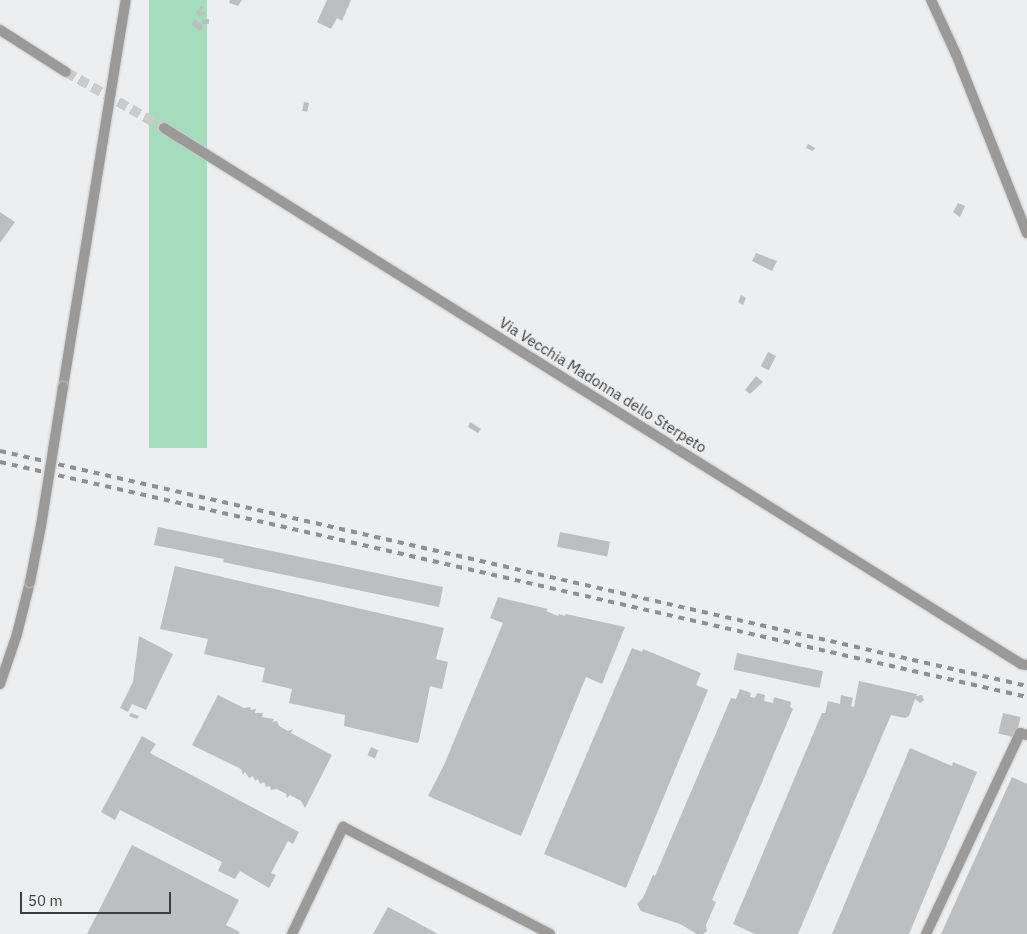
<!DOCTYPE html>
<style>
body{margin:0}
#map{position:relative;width:1027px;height:934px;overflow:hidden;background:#eceef0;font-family:"IBM Plex Sans",sans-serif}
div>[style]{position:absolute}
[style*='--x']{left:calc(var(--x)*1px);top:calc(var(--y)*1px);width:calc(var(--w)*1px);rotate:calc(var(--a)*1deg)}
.green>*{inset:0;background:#a4dcbc;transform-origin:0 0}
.building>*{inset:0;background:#bcbec0;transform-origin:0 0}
.minor-tunnel>*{height:10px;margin-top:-5px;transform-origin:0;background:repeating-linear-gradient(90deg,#c9cbcc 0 10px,transparent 0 15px)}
.roads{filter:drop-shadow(0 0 1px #c9cbcc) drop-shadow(0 0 1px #c9cbcc)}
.minor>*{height:10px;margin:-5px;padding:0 5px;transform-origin:5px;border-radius:5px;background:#9b9a99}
.tertiary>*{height:10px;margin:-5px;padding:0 5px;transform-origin:5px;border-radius:5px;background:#9b9a99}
.rail>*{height:4px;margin-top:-2px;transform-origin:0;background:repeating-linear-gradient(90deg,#8e8f90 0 6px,transparent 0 12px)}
.bridges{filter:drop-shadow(0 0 1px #c9cbcc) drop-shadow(0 0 1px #c9cbcc)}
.tertiary-bridge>*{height:10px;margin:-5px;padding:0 5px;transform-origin:5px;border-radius:5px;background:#9b9a99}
span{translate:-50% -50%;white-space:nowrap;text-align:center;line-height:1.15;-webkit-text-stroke:4.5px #eceef0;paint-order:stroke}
.street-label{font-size:15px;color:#3c3d3e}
.scale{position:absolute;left:20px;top:892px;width:151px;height:22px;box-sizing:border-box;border:2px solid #3c3d3e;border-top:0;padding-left:6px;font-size:15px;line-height:18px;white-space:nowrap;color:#3c3d3e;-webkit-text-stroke:4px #eceef0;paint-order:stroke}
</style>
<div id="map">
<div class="green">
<i style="left:149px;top:0;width:58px;height:448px"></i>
</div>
<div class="building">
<i style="clip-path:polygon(230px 0,242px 0,238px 6px,229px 3px)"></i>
<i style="clip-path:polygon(327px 0,351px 0,342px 21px,337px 18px,331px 29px,317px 22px)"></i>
<i style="clip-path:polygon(201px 6px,203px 7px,201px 12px,205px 13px,200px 17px,196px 13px)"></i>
<i style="clip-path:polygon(195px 19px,203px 26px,201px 31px,191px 25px)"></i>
<i style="clip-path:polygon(209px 19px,209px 24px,202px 24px,202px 20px)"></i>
<i style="left:304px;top:102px;width:5px;height:9px;rotate:11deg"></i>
<i style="clip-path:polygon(808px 144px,815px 148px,813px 151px,806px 148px)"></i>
<i style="clip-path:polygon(958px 203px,965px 206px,960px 217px,953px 212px)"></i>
<i style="clip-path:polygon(0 212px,15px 222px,0 243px)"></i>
<i style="clip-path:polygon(756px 253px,777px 261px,772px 271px,752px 261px)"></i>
<i style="clip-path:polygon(741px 295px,746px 298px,743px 305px,738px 302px)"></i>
<i style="left:768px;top:352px;width:9px;height:16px;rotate:27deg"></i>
<i style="clip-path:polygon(756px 376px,763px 382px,750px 394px,745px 390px)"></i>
<i style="clip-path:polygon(470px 422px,481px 429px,478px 433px,468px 427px)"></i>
<i style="clip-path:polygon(158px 527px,443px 587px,439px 607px,223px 562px,224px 559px,154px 545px)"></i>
<i style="left:560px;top:532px;width:51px;height:15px;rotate:11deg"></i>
<i style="clip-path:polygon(175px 566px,444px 628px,436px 659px,448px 662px,442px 689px,430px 686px,419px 741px,417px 743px,344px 726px,345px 715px,289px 703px,292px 689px,262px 682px,265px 668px,204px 654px,208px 639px,160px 629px)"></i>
<i style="clip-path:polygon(498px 597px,548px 609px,546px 611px,558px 616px,559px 614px,565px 616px,566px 614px,625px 627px,602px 684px,586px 677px,521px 836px,428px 796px,444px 765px,503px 623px,490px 618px)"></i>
<i style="clip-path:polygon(139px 636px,173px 654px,146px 710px,132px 704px,128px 712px,120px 708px,133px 682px)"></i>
<i style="clip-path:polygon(632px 648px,642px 652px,643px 649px,701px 673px,696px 685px,708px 690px,626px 888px,544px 854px)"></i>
<i style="left:737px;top:653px;width:88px;height:17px;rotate:12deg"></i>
<i style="clip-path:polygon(859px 681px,917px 694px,916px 696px,922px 695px,924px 700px,920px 703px,915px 699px,909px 716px,905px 718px,891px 715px,798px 934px,755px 934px,733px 924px,822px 713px,825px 713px,828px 701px,840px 704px,841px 695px,853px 698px,851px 706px,854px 707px)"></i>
<i style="clip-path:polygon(740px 689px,751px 693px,750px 697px,755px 698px,757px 693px,765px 695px,764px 701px,773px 703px,774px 697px,791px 702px,790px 707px,793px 709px,712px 900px,716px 902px,706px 925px,707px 931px,703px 934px,697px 934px,680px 924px,641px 911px,637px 904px,643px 898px,653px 875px,655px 876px,731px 698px,736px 699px)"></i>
<i style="clip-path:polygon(218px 695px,244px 708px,251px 707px,250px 710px,256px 709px,255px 713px,263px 713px,262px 717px,274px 719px,272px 722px,277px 721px,279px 726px,288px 731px,293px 729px,291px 733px,332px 755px,305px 808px,301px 801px,290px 795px,287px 798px,286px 794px,277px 789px,271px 790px,270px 786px,266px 787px,264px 782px,260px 784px,258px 779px,255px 781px,253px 776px,249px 778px,245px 772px,243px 775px,241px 769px,192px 745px)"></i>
<i style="clip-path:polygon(131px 713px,139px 716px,137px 719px,129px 716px)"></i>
<i style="left:1003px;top:713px;width:18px;height:21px;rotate:13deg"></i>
<i style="clip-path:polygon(142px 736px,156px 744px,150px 753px,299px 832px,293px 844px,288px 841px,271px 873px,276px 875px,269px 888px,240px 871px,235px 879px,218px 871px,222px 862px,120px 810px,115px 820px,101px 812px)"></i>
<i style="left:371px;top:747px;width:8px;height:9px;rotate:23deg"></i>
<i style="clip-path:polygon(910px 748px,952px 766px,953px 762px,977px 772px,909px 934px,832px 934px)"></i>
<i style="clip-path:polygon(1012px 777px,1027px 784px,1027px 934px,941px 934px)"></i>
<i style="clip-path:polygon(132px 845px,239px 900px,226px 925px,240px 932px,238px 934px,87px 934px)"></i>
<i style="clip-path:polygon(388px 907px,407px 917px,438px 934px,373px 934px)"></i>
</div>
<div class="minor-tunnel">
<i style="--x:66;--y:72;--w:113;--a:29.7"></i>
</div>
<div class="roads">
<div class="minor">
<i style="--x:931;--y:0;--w:60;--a:65.2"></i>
<i style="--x:956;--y:54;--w:193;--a:68.4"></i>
<i style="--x:0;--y:30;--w:78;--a:32.5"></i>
<i style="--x:164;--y:128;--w:1011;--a:32.02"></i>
<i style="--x:1021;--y:664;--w:6;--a:9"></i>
<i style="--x:292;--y:934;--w:119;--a:-64.5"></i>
<i style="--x:343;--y:827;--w:233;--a:27.3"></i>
<i style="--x:926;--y:934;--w:222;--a:-64.9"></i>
<i style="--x:1020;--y:733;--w:7;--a:16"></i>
</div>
<div class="tertiary">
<i style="--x:63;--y:387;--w:392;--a:-80.8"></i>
<i style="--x:0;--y:684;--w:53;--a:-71.2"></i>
<i style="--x:17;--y:634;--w:54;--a:-76"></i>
</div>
</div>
<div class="rail">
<i style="--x:0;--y:451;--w:1054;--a:12.89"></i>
<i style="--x:0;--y:462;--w:1054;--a:12.89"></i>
</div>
<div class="bridges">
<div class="tertiary-bridge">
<i style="--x:30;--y:582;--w:57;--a:-78.9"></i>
<i style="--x:41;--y:526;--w:141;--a:-81"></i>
</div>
</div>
<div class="street-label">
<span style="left:603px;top:385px;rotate:32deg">Via Vecchia Madonna dello Sterpeto</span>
</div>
<div class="scale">50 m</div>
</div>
